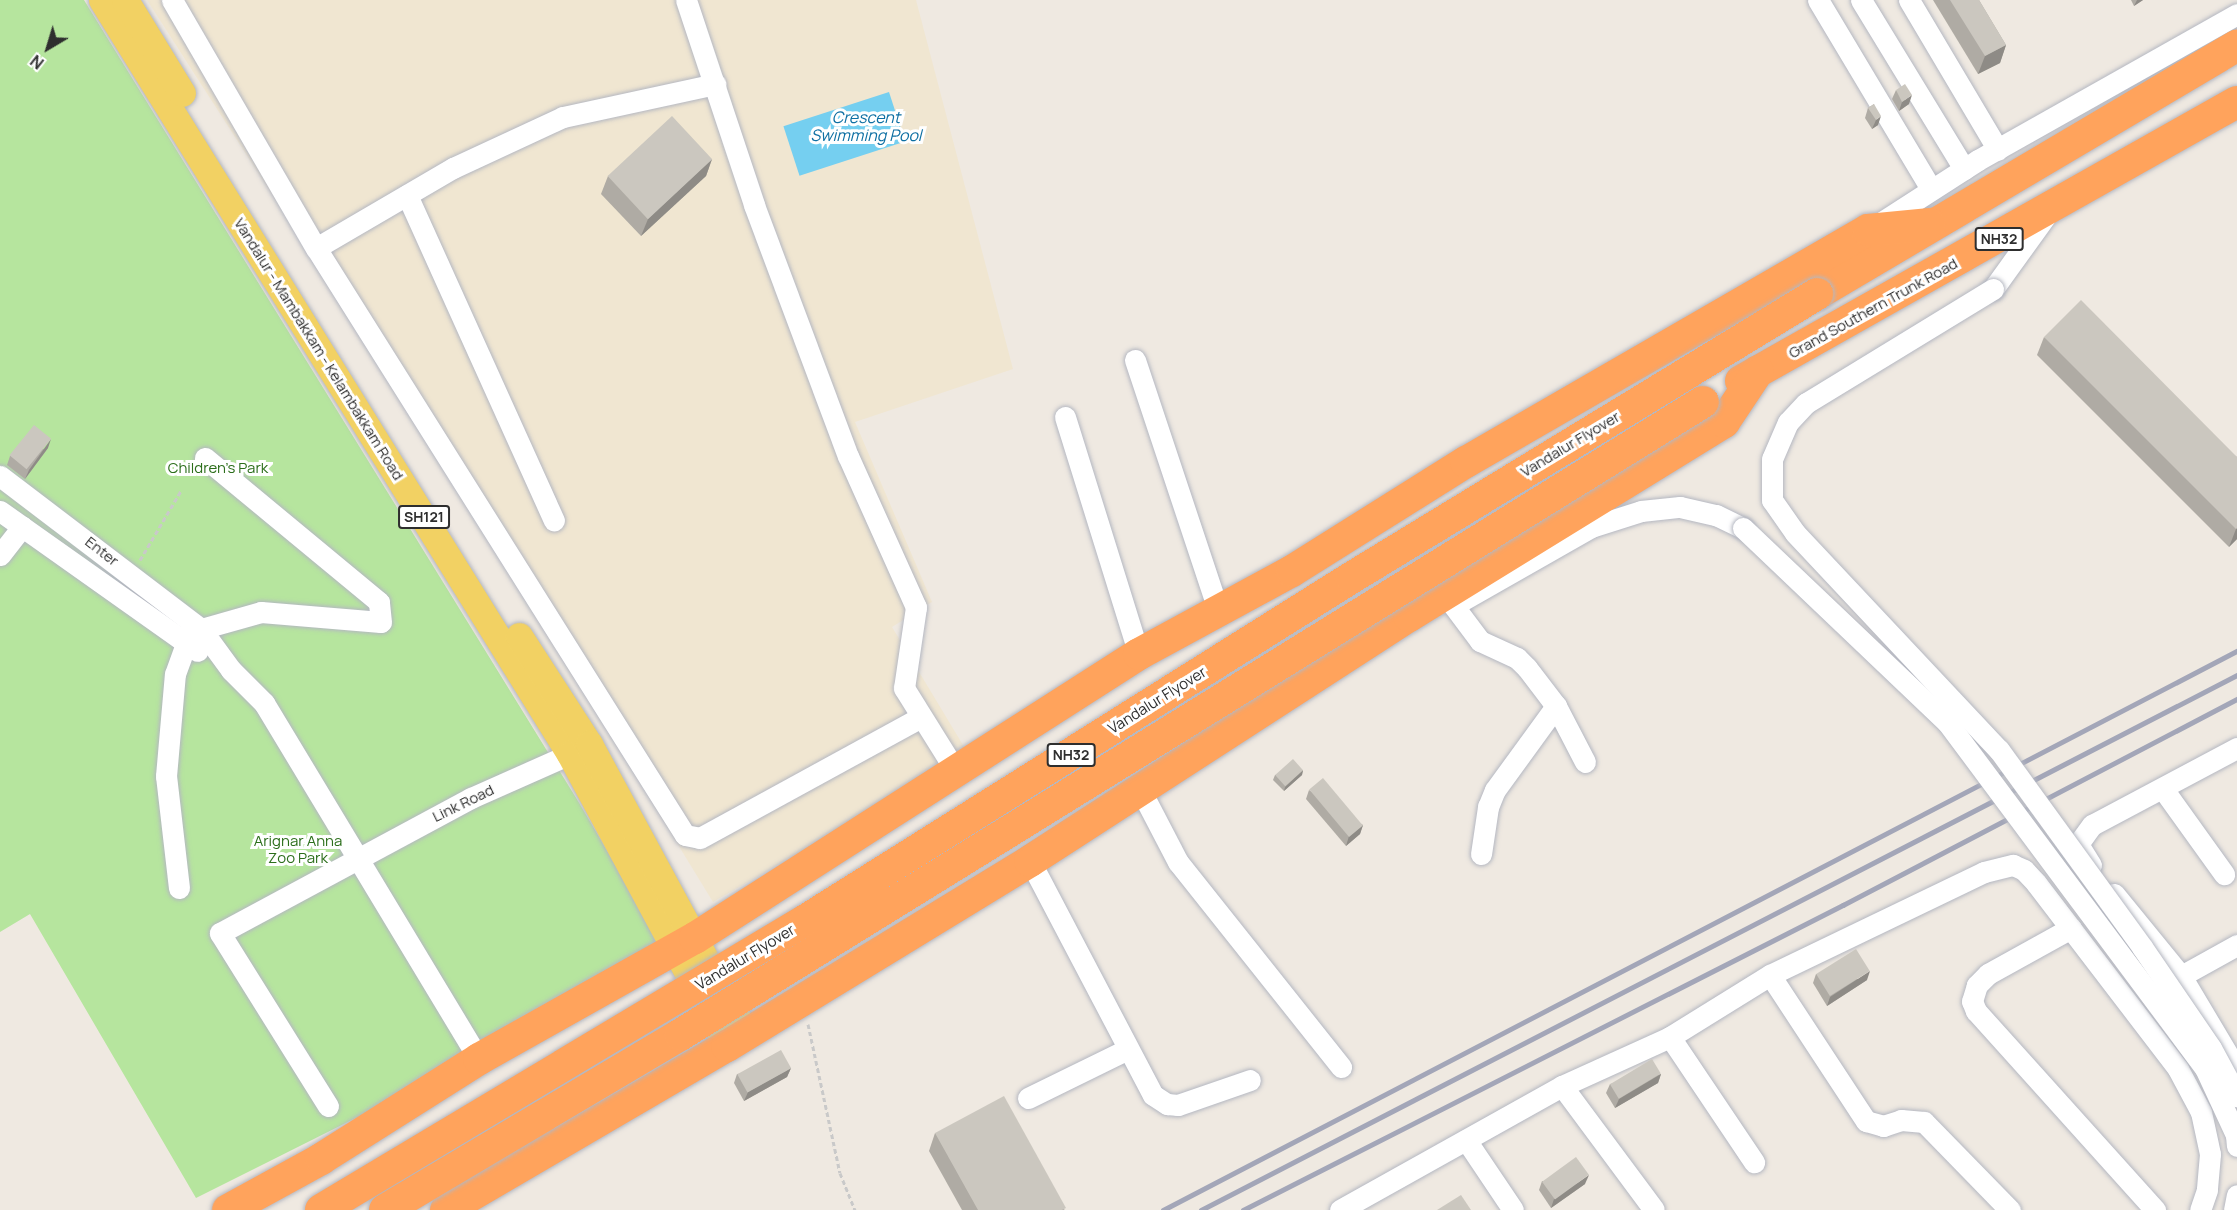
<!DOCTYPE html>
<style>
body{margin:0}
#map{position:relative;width:2237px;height:1210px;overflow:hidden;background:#efe9e1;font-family:Manrope,sans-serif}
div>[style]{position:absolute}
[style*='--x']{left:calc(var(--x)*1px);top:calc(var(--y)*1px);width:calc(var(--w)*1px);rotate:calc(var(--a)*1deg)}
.education>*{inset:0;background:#f0e6d1}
.green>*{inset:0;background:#b6e59e}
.water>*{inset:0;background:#75cff0;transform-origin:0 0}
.path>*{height:3px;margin-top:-1.5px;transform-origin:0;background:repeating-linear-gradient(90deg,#c9c9c9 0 4.5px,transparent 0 7.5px)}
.roads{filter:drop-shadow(0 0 2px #b4b7c1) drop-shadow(0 0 2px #b4b7c1)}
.minor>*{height:21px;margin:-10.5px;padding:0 10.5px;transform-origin:10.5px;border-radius:10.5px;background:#fff}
.major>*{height:27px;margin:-13.5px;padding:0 13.5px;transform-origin:13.5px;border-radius:13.5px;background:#f2d163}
.highway>*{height:32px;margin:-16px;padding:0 16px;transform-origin:16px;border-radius:16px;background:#ffa35c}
.rail>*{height:4.5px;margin:-2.25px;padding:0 2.25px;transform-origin:2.25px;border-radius:2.25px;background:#a3a6b8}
.bridges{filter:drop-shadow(0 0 2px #b4b7c1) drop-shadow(0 0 2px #b4b7c1)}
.minor-bridge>*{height:21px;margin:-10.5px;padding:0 10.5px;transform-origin:10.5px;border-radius:10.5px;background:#fff}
.highway-bridge>*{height:32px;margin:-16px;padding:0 16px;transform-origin:16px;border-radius:16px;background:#ffa35c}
.wall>*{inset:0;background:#afaba4}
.shaded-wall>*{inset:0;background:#8e8b86}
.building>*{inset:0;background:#cbc7bf;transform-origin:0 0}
span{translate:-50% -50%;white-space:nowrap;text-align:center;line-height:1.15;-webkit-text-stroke:6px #fff;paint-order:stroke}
.shield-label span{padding:2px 4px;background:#fff;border:2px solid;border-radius:4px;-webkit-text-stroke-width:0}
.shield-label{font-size:14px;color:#2e2e2e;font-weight:700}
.street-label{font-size:15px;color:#2e2e2e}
.park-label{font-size:15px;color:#2c6e1b}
.water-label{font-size:16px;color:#0d6fa3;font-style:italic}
.north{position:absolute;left:18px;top:18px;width:60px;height:60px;-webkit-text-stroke:4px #fff;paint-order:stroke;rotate:218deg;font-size:16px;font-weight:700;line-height:24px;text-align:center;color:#2e2e2e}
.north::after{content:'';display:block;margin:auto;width:21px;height:27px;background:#2e2e2e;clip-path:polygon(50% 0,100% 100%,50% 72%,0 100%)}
</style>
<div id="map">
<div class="education">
<i style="clip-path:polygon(147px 0,916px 0,1013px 369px,855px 422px,932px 602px,892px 627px,969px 755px,713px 902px,452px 475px)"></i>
</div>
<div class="green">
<i style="clip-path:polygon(0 0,84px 0,578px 801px,671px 960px,196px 1198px,30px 914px,0 932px)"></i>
</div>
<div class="water">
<i style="left:889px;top:92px;width:52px;height:111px;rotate:72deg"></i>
</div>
<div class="path">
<i style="--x:140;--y:560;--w:82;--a:-59.4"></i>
<i style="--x:808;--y:1024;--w:152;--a:77.9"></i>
<i style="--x:840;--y:1173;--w:40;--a:68"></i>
</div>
<div class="roads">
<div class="minor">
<i style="--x:172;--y:0;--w:287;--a:59.9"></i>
<i style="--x:316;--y:248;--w:693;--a:57.85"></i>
<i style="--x:685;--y:835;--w:15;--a:11"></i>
<i style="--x:700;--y:838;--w:252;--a:-28.7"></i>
<i style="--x:686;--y:0;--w:216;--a:71.6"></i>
<i style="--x:754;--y:205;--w:268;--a:69.5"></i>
<i style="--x:848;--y:456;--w:166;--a:65.8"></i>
<i style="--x:916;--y:607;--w:82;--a:98.4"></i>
<i style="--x:904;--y:688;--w:100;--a:58.1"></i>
<i style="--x:1818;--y:0;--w:220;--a:59.1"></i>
<i style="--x:1861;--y:0;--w:198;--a:58.6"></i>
<i style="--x:1909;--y:0;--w:174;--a:59.3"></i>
<i style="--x:407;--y:195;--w:357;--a:65.7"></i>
<i style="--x:1874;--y:227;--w:124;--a:-32.8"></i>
<i style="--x:1978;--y:160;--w:297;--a:-29.4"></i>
<i style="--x:316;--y:248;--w:159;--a:-30.3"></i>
<i style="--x:453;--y:168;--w:121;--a:-24.9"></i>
<i style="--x:563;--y:117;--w:156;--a:-12.2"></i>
<i style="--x:1993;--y:289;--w:92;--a:-54.2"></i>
<i style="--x:1135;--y:360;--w:262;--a:71.6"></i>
<i style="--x:1065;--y:417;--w:248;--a:72.7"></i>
<i style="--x:0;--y:476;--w:253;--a:37.3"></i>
<i style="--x:201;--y:629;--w:51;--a:53.8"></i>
<i style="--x:231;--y:670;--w:47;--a:45"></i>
<i style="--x:264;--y:703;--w:416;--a:58.9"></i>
<i style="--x:0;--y:511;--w:242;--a:35.3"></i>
<i style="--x:0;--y:555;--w:36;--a:-52"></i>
<i style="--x:1461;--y:601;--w:150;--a:-29.6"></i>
<i style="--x:1591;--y:527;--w:52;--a:-17.7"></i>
<i style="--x:1641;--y:511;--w:39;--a:-6"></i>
<i style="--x:1680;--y:507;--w:37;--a:13"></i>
<i style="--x:1716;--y:515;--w:30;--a:26"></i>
<i style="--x:1453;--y:605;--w:45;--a:53.1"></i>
<i style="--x:1480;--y:641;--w:41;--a:24.7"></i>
<i style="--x:1517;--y:658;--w:14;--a:45"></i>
<i style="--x:1527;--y:668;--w:48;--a:52.7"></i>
<i style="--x:1556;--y:706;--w:63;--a:62.6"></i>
<i style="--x:2163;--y:789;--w:105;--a:54.3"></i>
<i style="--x:1141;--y:791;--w:80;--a:62.5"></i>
<i style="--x:1178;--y:862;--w:262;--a:51.5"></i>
<i style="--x:1481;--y:854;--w:48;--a:-81.5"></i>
<i style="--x:1488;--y:807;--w:18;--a:-68"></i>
<i style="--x:1495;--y:790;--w:104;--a:-54"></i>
<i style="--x:1030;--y:861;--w:264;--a:62.3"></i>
<i style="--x:1153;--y:1095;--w:17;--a:33"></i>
<i style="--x:1167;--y:1104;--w:11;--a:5"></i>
<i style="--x:1178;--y:1105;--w:76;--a:-19.1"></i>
<i style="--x:2091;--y:865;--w:25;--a:-122"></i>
<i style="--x:2078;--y:844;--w:24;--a:-54"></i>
<i style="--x:2092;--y:825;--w:164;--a:-28"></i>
<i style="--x:179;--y:888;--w:113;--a:-96.6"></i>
<i style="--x:166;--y:776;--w:102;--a:-85"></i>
<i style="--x:175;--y:674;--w:32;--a:-70"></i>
<i style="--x:186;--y:644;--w:21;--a:-45"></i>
<i style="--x:201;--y:629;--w:62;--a:-15.8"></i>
<i style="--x:261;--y:612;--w:120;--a:4.8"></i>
<i style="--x:381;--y:622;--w:20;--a:-96"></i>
<i style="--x:379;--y:602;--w:226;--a:-140.4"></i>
<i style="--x:2114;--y:894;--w:106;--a:50.7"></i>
<i style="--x:2181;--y:976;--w:109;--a:59.2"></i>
<i style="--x:2071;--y:928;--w:95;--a:151"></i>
<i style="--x:1988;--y:974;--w:16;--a:135"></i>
<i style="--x:1977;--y:985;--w:17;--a:107"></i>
<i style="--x:1972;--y:1001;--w:11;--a:68"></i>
<i style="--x:1976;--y:1011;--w:268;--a:48"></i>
<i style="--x:1770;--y:975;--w:175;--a:56.7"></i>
<i style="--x:1866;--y:1121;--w:18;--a:16"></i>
<i style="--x:1883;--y:1126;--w:19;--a:-18"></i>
<i style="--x:1901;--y:1120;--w:23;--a:5"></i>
<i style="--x:1924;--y:1122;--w:123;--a:45.7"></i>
<i style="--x:2181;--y:976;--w:64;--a:-29"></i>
<i style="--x:1670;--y:1037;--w:151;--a:56.1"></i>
<i style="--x:1562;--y:1086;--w:154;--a:53.4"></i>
<i style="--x:1028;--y:1098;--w:111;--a:-26.1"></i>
<i style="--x:328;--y:1106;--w:204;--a:-122"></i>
<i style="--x:220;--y:933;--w:285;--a:-28.3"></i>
<i style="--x:471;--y:798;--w:108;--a:-24"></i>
<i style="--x:1466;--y:1140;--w:84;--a:56.1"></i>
<i style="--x:1340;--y:1210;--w:254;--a:-29.2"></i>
<i style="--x:1562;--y:1086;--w:119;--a:-24.4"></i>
<i style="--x:1670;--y:1037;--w:118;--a:-31.8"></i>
<i style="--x:1770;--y:975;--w:237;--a:-25.7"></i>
<i style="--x:1984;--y:872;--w:30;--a:-14"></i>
<i style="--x:2013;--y:865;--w:12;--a:24"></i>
<i style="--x:2024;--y:870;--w:18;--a:47"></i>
<i style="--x:2036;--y:883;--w:234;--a:52.6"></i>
<i style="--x:2178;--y:1069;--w:49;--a:61.9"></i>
<i style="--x:2201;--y:1112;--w:43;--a:77.9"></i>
<i style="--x:2210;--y:1154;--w:36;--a:95"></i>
<i style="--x:2207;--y:1190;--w:21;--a:109"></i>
<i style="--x:2234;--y:1210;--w:15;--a:-79"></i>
</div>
<div class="major">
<i style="--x:102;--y:0;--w:887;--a:58.17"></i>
<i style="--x:570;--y:754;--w:332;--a:61.7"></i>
<i style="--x:125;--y:0;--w:109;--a:58.5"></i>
<i style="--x:519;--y:636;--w:129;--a:57.1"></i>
<i style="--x:589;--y:744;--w:328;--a:61.6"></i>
</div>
<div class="highway">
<i style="--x:1817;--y:294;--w:488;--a:-30.6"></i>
<i style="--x:1741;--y:381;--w:569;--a:-29.36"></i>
<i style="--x:228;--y:1210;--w:106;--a:-28.7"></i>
<i style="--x:321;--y:1159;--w:187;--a:-32.3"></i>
<i style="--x:479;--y:1059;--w:248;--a:-29.3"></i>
<i style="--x:695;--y:938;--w:527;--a:-32.6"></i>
<i style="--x:1139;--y:654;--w:174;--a:-28.5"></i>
<i style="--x:1292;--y:571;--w:205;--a:-32.1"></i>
<i style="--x:1466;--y:462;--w:464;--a:-30"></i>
<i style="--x:1868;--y:230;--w:62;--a:-5.5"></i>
<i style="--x:446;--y:1210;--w:325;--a:-30.3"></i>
<i style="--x:727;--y:1046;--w:355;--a:-31.4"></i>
<i style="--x:1030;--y:861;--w:451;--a:-32.9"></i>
<i style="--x:1409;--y:616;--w:370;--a:-31.6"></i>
<i style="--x:1724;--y:422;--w:61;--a:-56.3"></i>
</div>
</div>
<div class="rail">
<i style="--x:1163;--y:1210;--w:1211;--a:-27.5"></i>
<i style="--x:1201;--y:1210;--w:1166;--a:-27.31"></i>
<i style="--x:1243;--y:1210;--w:673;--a:-26.95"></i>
<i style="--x:1843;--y:905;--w:445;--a:-27.6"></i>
</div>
<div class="bridges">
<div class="minor-bridge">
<i style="--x:1993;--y:289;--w:219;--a:148.6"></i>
<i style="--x:1806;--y:403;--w:26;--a:133"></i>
<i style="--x:1788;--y:422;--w:40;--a:113.4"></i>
<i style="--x:1772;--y:459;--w:41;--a:90"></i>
<i style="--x:1772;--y:500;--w:40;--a:55.1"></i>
<i style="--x:1795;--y:533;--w:298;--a:46.8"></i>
<i style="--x:1999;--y:750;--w:243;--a:54"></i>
<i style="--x:2142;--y:947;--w:122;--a:55.7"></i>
<i style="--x:2211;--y:1048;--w:55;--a:61.6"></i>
<i style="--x:1743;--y:528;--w:282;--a:43.6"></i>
<i style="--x:1947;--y:722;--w:432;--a:53.3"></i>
<i style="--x:2205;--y:1068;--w:74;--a:65.2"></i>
<i style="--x:2236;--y:1135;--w:11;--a:85"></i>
</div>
<div class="highway-bridge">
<i style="--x:321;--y:1210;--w:565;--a:-30.88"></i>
<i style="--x:806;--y:920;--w:643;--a:-32.11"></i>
<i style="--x:1351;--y:578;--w:546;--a:-31.36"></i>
<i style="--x:385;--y:1210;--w:343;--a:-30.7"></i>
<i style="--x:680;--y:1035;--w:1203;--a:-31.75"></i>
</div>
</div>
<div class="wall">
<i style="clip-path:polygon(1933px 0,1979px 0,2006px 45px,2000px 63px,1978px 74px)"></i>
<i style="clip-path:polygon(2131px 0,2143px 0,2134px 6px)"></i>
<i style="clip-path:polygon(1896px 90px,1909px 104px,1899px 111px,1892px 99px)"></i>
<i style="clip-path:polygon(1874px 104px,1878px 125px,1872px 129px,1865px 118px,1868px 108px)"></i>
<i style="clip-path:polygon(712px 159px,706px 176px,641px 236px,601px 194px,608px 176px)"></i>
<i style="clip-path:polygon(2044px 337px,2237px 457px,2237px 539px,2229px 547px,2037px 355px)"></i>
<i style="clip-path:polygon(48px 448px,25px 479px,7px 465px,10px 456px)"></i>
<i style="clip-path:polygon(1303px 770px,1302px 775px,1284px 791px,1273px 780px,1275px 775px)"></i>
<i style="clip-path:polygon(1309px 790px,1363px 825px,1360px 834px,1346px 846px,1306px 799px)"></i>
<i style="clip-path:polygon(1816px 974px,1867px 980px,1827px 1006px,1813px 983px)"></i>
<i style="clip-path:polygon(791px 1068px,787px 1077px,744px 1101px,734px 1083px,737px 1074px)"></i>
<i style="clip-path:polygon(1661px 1074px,1658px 1083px,1615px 1108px,1606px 1093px,1610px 1084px)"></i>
<i style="clip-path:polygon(935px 1133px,1065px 1210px,962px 1210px,929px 1151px)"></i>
<i style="clip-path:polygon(1542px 1181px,1585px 1184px,1551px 1208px,1539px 1190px)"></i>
</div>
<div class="shaded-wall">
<i style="clip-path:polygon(2137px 0,2143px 0,2134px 6px)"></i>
<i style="clip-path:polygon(2006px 45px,2000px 63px,1978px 74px,1985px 56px)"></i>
<i style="clip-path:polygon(1912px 95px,1909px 104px,1899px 111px,1902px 102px)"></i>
<i style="clip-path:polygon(1881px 116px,1878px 125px,1872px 129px,1876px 120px)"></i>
<i style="clip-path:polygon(712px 159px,706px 176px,641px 236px,648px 219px)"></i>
<i style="clip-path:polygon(51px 439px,48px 448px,25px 479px,29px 470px)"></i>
<i style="clip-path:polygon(2237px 528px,2237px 539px,2229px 547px,2236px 529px)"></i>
<i style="clip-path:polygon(1303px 770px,1302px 775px,1284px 791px,1285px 787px)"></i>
<i style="clip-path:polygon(1363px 825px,1360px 834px,1346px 846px,1349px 836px)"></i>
<i style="clip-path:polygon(1870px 971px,1867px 980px,1827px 1006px,1830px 997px)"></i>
<i style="clip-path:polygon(791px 1068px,787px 1077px,744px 1101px,748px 1092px)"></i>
<i style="clip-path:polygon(1661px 1074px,1658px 1083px,1615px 1108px,1619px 1099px)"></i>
<i style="clip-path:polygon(1589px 1175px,1585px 1184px,1551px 1208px,1554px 1199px)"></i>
</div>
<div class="building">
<i style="clip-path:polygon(1950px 0,1979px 0,2006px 45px,1985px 56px)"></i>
<i style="clip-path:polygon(1905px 84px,1912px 95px,1902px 102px,1896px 90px)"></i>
<i style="clip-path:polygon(1874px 104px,1881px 116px,1876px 120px,1868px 108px)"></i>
<i style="left:672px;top:116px;width:59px;height:88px;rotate:47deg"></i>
<i style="clip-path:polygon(2081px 300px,2237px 457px,2237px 528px,2236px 529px,2044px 337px)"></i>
<i style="left:34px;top:425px;width:22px;height:39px;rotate:39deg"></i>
<i style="left:1293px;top:759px;width:15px;height:24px;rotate:48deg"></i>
<i style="left:1323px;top:778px;width:62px;height:18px;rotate:50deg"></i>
<i style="left:1856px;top:949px;width:26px;height:47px;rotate:58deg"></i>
<i style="left:781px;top:1050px;width:21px;height:50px;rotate:61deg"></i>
<i style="left:1652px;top:1059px;width:17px;height:49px;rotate:59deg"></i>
<i style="clip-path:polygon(1004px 1096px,1066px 1208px,1062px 1210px,978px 1210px,935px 1133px)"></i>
<i style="left:1576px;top:1157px;width:22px;height:42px;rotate:54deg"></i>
<i style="clip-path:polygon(1461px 1195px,1471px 1210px,1437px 1210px)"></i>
</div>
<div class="shield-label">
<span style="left:1999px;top:239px">NH32</span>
<span style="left:424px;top:517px">SH121</span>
<span style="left:1071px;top:755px">NH32</span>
</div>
<div class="street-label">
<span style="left:1873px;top:308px;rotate:-29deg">Grand Southern Trunk Road</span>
<span style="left:319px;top:349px;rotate:58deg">Vandalur - Mambakkam - Kelambakkam Road</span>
<span style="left:1570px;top:444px;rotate:-31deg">Vandalur Flyover</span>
<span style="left:102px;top:551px;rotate:38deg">Enter</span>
<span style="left:1157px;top:700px;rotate:-32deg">Vandalur Flyover</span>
<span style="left:463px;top:803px;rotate:-26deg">Link Road</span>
<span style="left:745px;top:957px;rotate:-31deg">Vandalur Flyover</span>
</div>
<div class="park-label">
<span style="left:218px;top:468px">Children's Park</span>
<span style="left:298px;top:849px">Arignar Anna<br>Zoo Park</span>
</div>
<div class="water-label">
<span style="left:866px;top:126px">Crescent<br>Swimming Pool</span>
</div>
<div class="north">N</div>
</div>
